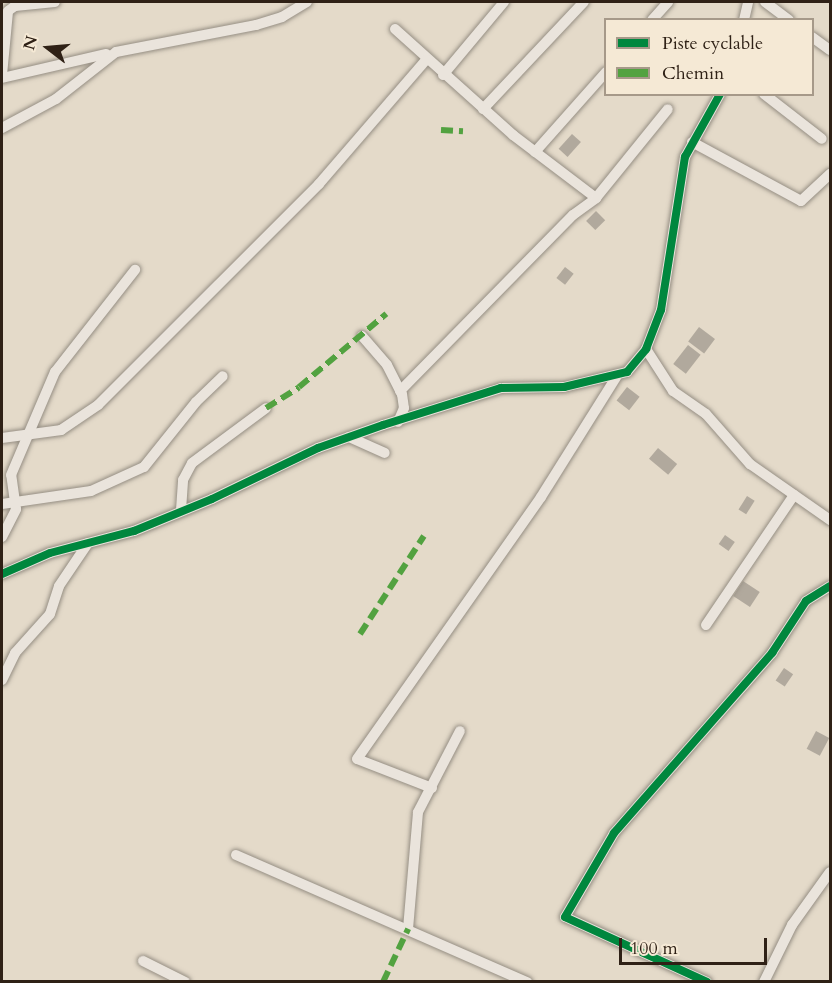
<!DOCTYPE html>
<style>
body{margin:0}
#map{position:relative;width:832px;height:983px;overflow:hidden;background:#e4dac9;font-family:Cardo,serif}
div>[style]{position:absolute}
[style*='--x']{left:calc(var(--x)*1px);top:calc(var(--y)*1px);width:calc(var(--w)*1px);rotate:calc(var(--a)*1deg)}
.building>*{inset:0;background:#b1a99d;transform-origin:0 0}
.roads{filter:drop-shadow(0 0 2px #958e83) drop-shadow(0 0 2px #958e83)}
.street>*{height:10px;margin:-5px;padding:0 5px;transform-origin:5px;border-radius:5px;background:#eae4dc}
.quiet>*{height:6px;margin-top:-3px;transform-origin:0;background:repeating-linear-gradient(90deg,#52a240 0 12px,transparent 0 18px)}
.cycleway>*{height:8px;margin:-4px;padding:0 4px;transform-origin:4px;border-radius:4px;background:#00873e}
span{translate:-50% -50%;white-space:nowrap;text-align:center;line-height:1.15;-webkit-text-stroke:5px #f5e9d5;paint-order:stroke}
.frame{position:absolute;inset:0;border:3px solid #2f2116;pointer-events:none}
.legend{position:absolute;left:604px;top:18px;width:210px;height:78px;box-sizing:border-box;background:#f5e9d5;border:2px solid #a69989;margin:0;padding:8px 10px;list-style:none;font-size:18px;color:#2f2116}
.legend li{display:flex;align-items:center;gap:12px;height:30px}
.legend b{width:30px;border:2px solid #a69989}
.north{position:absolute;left:18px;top:18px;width:60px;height:60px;-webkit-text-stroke:4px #f5e9d5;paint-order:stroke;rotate:286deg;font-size:16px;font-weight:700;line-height:24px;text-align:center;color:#2f2116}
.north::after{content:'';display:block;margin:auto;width:21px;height:27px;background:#2f2116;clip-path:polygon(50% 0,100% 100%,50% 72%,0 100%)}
.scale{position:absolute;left:619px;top:938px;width:148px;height:27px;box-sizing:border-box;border:3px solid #2f2116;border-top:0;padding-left:8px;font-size:18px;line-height:21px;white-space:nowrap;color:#2f2116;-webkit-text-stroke:4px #f5e9d5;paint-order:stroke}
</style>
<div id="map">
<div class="building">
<i style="left:572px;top:134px;width:12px;height:20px;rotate:42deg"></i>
<i style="left:596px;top:211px;width:13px;height:14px;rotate:45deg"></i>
<i style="left:565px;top:267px;width:11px;height:14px;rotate:38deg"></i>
<i style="left:699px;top:327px;width:20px;height:18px;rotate:37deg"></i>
<i style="left:688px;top:345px;width:16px;height:24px;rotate:38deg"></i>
<i style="left:627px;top:387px;width:16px;height:17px;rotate:38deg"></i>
<i style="left:658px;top:448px;width:25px;height:14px;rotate:40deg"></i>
<i style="left:747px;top:496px;width:9px;height:16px;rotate:32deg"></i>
<i style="left:725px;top:535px;width:12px;height:11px;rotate:35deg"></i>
<i style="left:743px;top:581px;width:20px;height:18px;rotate:33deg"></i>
<i style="left:784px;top:668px;width:11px;height:15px;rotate:34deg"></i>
<i style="left:816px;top:731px;width:15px;height:20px;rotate:28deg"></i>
</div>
<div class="roads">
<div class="street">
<i style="--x:765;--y:2;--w:30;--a:37"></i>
<i style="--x:652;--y:20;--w:24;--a:-48"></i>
<i style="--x:744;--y:20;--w:18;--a:-77"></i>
<i style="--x:395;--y:29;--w:159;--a:41.9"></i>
<i style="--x:513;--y:135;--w:104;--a:37.2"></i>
<i style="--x:812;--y:37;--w:22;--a:36"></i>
<i style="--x:2;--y:75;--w:64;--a:-84.6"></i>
<i style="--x:8;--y:11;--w:9;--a:-36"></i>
<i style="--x:15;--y:6;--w:40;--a:-5.7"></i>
<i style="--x:443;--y:75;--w:95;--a:-50.1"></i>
<i style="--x:2;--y:78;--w:107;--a:-13"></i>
<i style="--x:764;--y:94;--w:73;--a:37.8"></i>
<i style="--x:483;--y:109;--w:147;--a:-46.7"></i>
<i style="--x:2;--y:128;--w:61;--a:-28.2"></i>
<i style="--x:56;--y:99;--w:76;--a:-38.1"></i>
<i style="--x:116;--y:52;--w:143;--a:-10.9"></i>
<i style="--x:256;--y:25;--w:27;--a:-17"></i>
<i style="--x:282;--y:17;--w:29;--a:-31"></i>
<i style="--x:692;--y:142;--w:124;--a:28.4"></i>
<i style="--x:801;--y:201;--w:40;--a:-43"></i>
<i style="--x:535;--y:152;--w:107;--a:-48.4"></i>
<i style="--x:362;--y:336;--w:38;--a:49"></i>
<i style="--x:387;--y:365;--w:33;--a:63"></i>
<i style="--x:402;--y:394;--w:14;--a:82"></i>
<i style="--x:404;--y:408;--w:15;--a:113"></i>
<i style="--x:646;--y:349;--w:50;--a:57.3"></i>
<i style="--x:673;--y:391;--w:40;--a:34.9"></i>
<i style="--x:706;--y:414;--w:67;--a:48.7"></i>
<i style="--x:750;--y:464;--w:98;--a:35"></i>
<i style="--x:400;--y:391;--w:247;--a:-45.5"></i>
<i style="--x:573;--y:215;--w:29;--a:-36"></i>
<i style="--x:596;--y:198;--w:114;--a:-51"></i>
<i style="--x:349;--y:437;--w:39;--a:24"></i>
<i style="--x:2;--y:438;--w:60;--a:-7.7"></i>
<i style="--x:61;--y:430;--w:45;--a:-34"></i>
<i style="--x:98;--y:405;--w:313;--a:-45"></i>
<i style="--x:319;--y:184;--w:165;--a:-49.2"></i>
<i style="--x:2;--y:504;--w:90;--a:-8.3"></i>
<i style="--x:91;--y:491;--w:58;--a:-24.4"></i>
<i style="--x:144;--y:467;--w:83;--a:-51.3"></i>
<i style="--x:196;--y:402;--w:37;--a:-44"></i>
<i style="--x:181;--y:510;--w:30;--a:-86"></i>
<i style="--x:183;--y:480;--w:19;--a:-62"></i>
<i style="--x:192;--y:463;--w:92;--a:-36.6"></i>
<i style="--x:2;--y:537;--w:31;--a:-63"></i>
<i style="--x:16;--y:509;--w:34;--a:-98"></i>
<i style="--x:11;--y:475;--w:112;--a:-66.9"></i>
<i style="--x:55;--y:372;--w:130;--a:-51.9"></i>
<i style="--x:2;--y:574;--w:52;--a:-23.6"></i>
<i style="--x:50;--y:553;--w:87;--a:-14.7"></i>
<i style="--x:134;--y:531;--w:84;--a:-22.3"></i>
<i style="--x:212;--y:499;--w:118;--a:-25.7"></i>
<i style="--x:318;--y:448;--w:69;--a:-19.5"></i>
<i style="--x:383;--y:425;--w:124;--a:-17.4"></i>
<i style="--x:501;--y:388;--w:63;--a:-0.9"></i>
<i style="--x:564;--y:387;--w:65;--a:-13.4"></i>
<i style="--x:627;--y:372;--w:30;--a:-50"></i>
<i style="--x:646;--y:349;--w:42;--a:-69"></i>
<i style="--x:661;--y:310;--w:155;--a:-81.1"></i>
<i style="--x:685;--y:157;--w:72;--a:-60.9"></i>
<i style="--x:706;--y:625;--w:157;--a:-55.9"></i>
<i style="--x:2;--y:680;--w:30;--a:-64"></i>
<i style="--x:15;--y:653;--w:52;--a:-48.1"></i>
<i style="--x:50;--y:614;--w:29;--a:-72"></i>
<i style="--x:59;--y:586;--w:52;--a:-56"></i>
<i style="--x:432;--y:788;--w:80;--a:-158.9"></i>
<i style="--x:357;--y:759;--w:320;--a:-54.9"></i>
<i style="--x:541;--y:497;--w:143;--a:-57.9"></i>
<i style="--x:236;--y:855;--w:318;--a:23.6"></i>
<i style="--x:408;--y:929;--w:117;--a:-85.1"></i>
<i style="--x:418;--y:812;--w:91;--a:-62.6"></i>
<i style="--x:143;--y:961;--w:47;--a:26.6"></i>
<i style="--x:707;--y:982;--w:156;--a:-155.4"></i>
<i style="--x:565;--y:917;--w:97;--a:-59.7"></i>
<i style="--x:614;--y:833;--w:240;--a:-48.7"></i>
<i style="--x:772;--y:653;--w:62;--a:-56.8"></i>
<i style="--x:806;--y:601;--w:28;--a:-32"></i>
<i style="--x:764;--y:982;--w:64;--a:-63.8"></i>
<i style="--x:792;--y:925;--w:65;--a:-54.4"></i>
</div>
</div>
<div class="quiet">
<i style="--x:441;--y:130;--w:22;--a:3"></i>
<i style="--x:266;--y:408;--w:39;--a:-32"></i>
<i style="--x:299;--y:387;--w:114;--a:-40"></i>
<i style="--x:360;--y:634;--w:117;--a:-56.9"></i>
<i style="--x:383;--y:982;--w:59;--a:-64.7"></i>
</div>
<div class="cycleway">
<i style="--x:2;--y:574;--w:52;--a:-23.6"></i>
<i style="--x:50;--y:553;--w:87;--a:-14.7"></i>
<i style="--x:134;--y:531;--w:84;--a:-22.3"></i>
<i style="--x:212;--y:499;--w:118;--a:-25.7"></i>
<i style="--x:318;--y:448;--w:69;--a:-19.5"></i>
<i style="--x:383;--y:425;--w:124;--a:-17.4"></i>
<i style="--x:501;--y:388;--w:63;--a:-0.9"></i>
<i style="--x:564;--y:387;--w:65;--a:-13.4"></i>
<i style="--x:627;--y:372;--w:30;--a:-50"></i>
<i style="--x:646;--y:349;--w:42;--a:-69"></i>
<i style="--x:661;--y:310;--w:155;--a:-81.1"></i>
<i style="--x:685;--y:157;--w:72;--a:-60.9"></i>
<i style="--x:707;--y:982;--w:156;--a:-155.4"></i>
<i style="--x:565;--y:917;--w:97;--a:-59.7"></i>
<i style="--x:614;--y:833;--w:240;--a:-48.7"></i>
<i style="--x:772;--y:653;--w:62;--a:-56.8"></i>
<i style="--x:806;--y:601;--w:28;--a:-32"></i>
</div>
<div class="frame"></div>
<ul class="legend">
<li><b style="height:8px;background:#00873e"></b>Piste cyclable</li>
<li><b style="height:8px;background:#52a240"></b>Chemin</li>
</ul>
<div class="north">N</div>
<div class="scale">100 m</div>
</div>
